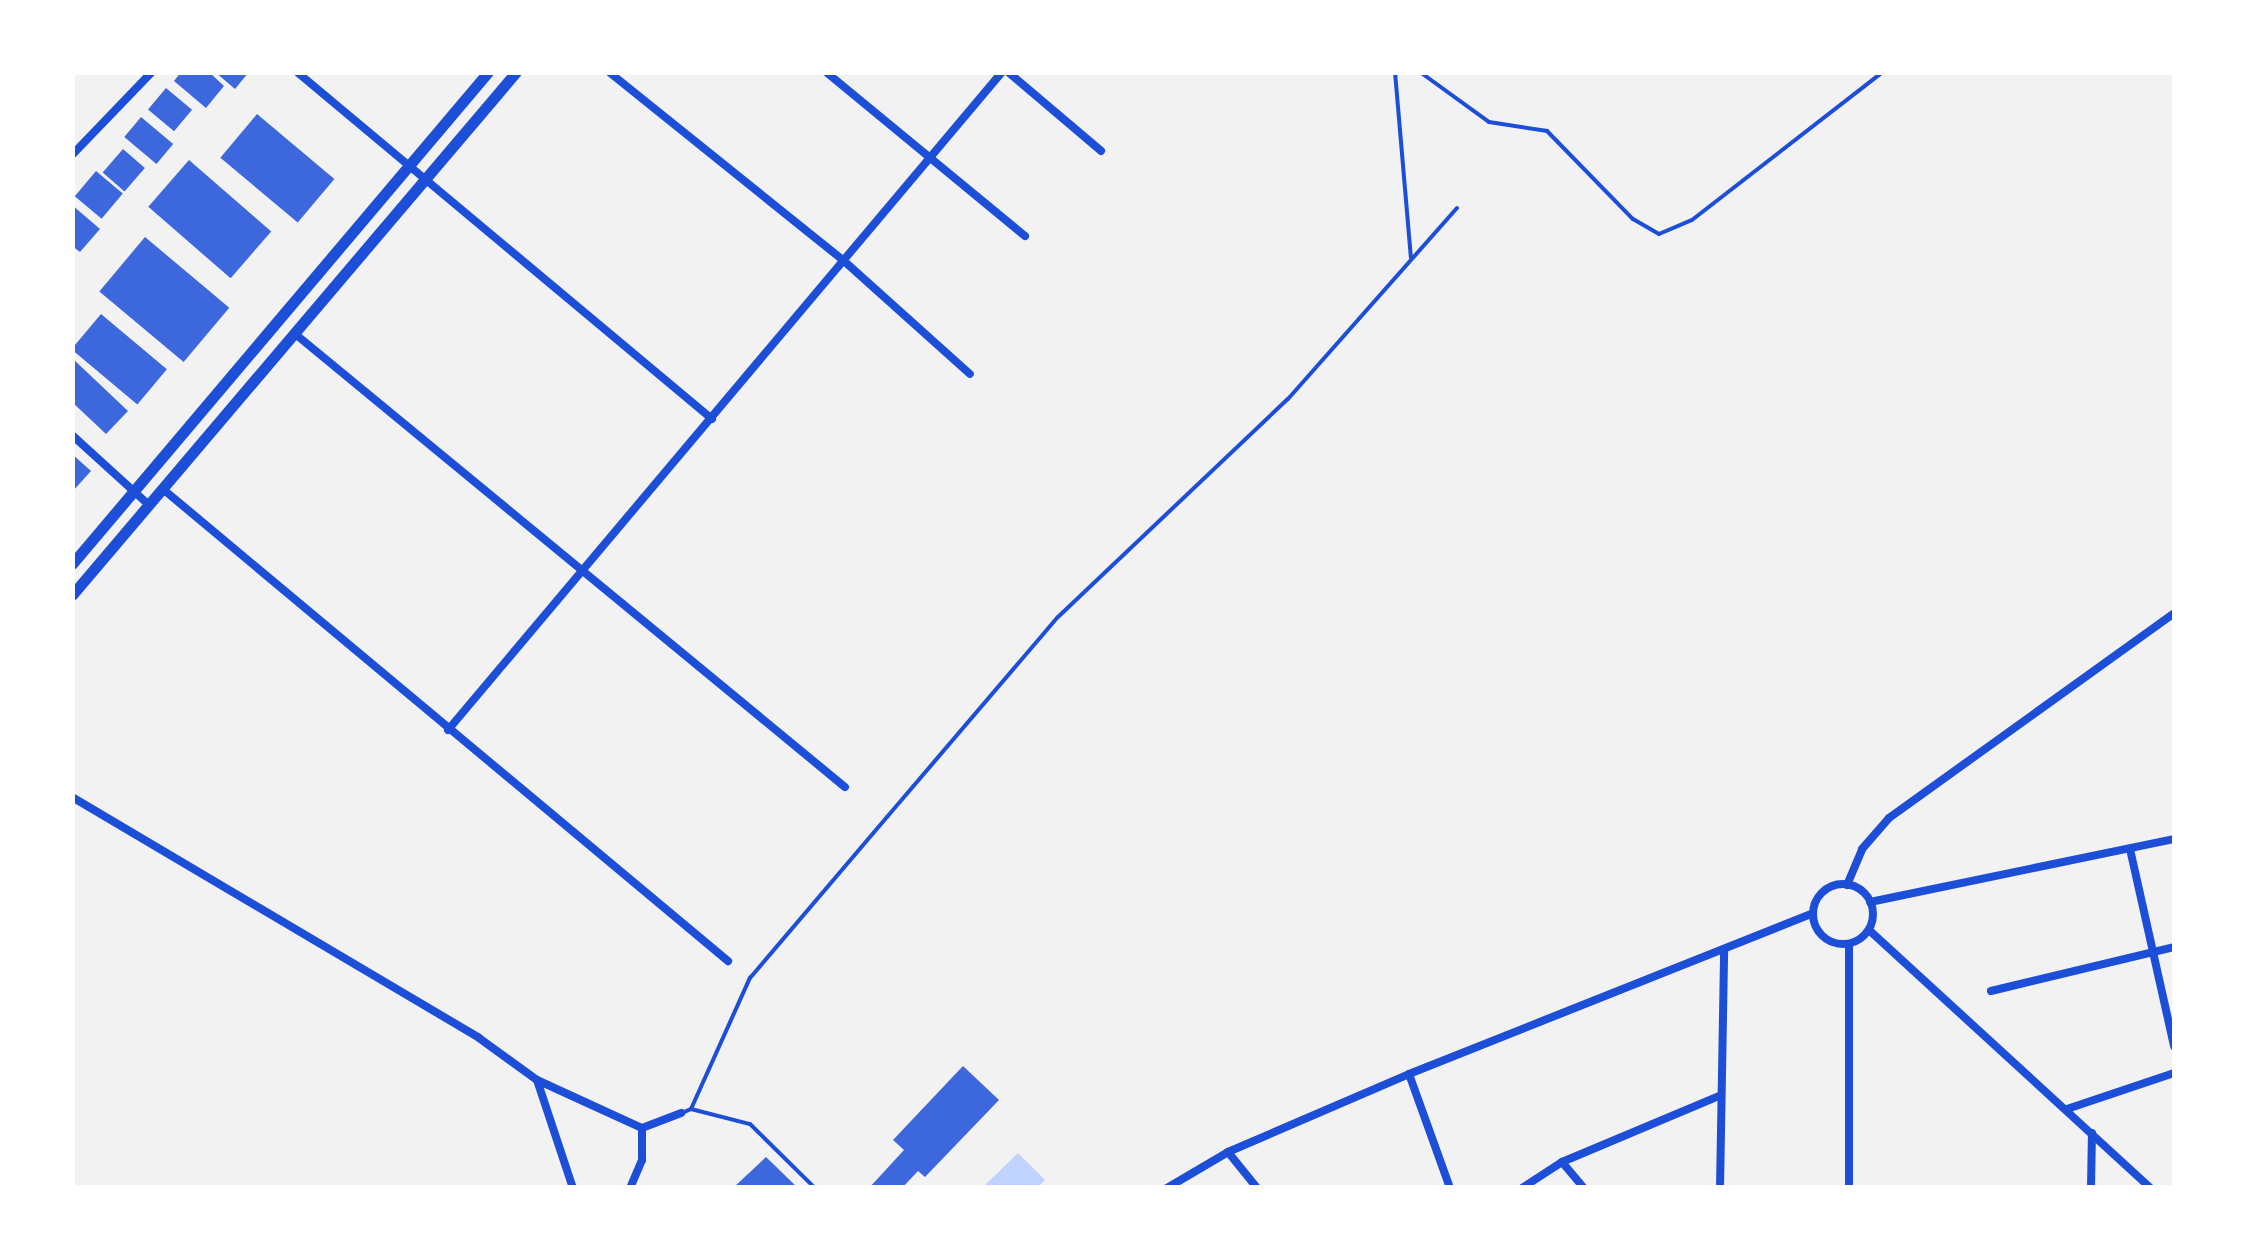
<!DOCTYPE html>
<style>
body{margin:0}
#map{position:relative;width:2247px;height:1260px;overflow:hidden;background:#f2f2f2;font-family:Lato,sans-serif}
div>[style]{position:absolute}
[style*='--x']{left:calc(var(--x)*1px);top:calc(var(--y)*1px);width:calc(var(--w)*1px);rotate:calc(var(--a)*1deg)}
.water>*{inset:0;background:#bfd3fe}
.building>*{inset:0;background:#3d67dc;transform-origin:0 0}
.service>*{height:4px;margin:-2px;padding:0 2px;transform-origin:2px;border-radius:2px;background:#1d4ed8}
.minor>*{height:8px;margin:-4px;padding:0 4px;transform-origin:4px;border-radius:4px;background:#1d4ed8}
.minor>.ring{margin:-4px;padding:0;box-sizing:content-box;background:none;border:8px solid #1d4ed8;border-radius:50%}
.secondary>*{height:11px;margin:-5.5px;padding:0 5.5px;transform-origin:5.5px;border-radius:5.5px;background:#1d4ed8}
span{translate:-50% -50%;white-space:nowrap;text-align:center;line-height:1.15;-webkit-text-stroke:10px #fff;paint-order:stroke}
.frame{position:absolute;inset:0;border:75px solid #fff;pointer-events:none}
</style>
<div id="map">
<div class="water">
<i style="clip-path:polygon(1018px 1153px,1045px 1180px,1038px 1187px,983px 1187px)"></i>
</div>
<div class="building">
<i style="clip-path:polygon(181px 72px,209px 72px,224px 86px,206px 108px,174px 81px)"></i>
<i style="clip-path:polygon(215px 72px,249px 72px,235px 89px)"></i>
<i style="left:166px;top:88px;width:34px;height:28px;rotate:40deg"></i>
<i style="left:257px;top:114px;width:101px;height:57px;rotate:40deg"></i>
<i style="left:141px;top:117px;width:42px;height:26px;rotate:40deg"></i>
<i style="left:123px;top:149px;width:29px;height:31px;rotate:41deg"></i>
<i style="left:189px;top:160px;width:109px;height:62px;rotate:41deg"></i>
<i style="left:96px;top:171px;width:35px;height:33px;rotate:40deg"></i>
<i style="clip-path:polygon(72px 205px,100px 229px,80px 252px,72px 246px)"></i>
<i style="left:145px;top:237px;width:110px;height:71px;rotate:40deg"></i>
<i style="left:101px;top:314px;width:86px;height:46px;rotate:40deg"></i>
<i style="clip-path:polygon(72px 358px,128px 411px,106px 434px,72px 402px)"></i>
<i style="clip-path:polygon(72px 454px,91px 471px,72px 492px)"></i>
<i style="clip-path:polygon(963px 1066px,999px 1100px,925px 1177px,918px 1171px,902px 1188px,869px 1188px,904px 1150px,893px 1140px)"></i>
<i style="clip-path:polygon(766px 1157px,798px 1188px,733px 1188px)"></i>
</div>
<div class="service">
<i style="--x:1395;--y:72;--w:186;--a:85.1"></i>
<i style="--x:1420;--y:72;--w:85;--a:35.9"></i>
<i style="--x:1489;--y:122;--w:59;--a:8.8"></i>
<i style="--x:1547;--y:131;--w:123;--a:45.7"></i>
<i style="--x:1633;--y:219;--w:30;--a:30"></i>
<i style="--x:1659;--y:234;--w:36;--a:-23"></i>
<i style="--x:1692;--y:220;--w:242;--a:-37.8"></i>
<i style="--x:691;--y:1109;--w:61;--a:14.3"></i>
<i style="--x:750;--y:1124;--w:91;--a:44.6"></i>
<i style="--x:682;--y:1113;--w:10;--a:-24"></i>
<i style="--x:691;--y:1109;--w:144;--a:-65.8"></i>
<i style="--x:750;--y:978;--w:211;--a:-49.6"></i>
<i style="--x:887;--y:817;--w:263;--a:-49.5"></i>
<i style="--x:1058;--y:617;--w:317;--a:-43.5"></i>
<i style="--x:1288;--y:399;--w:255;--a:-48.5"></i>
</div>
<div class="minor">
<i style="--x:297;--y:72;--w:541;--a:39.9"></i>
<i style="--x:609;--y:72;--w:302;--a:38.8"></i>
<i style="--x:844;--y:261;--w:169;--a:41.9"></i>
<i style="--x:826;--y:72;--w:258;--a:39.5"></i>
<i style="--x:1008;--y:72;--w:122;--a:40.3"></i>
<i style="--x:72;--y:155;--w:115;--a:-46.1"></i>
<i style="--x:294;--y:333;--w:714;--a:39.49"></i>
<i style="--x:72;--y:435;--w:105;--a:42.3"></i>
<i style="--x:164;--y:490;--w:735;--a:39.87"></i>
<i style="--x:448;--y:730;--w:860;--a:-49.9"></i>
<i style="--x:72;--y:797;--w:473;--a:30.6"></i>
<i style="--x:479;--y:1038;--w:72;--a:35.9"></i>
<i style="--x:537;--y:1080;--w:114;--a:71.6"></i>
<i style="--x:2130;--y:849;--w:202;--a:77.4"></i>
<i class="ring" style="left:1813px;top:884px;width:52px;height:52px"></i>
<i style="--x:1847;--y:885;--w:39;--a:-67"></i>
<i style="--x:1862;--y:849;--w:41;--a:-48.9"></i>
<i style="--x:1889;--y:818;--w:351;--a:-35.7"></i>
<i style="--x:1870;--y:902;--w:310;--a:-11.7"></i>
<i style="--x:1869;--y:930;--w:382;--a:42.5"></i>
<i style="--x:1849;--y:944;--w:244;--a:90"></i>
<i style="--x:1991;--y:991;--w:188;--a:-13.5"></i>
<i style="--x:1409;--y:1074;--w:121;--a:70.2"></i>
<i style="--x:537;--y:1080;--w:115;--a:24.6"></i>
<i style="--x:642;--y:1128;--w:32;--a:90"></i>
<i style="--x:642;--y:1160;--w:30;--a:113"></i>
<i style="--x:2067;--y:1109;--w:113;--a:-18.6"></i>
<i style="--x:642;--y:1128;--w:42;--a:-21"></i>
<i style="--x:1228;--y:1152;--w:46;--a:51.1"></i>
<i style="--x:1562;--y:1162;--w:34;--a:50"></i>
<i style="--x:1167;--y:1188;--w:71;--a:-30.5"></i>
<i style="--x:1228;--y:1152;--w:197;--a:-23.3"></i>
<i style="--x:1409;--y:1074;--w:434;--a:-21.7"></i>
<i style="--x:1522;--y:1188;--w:48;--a:-33"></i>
<i style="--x:1562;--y:1162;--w:170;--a:-22.8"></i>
<i style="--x:1720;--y:1188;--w:239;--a:-89"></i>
<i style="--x:2091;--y:1188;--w:55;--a:-89"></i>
</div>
<div class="secondary">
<i style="--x:72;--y:564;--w:644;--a:-49.78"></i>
<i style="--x:72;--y:595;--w:686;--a:-49.67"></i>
</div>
<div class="frame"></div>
</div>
